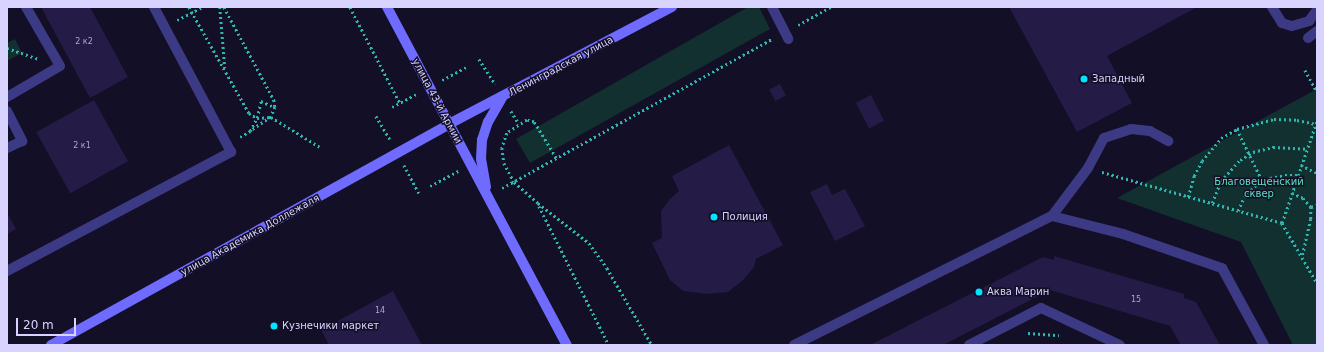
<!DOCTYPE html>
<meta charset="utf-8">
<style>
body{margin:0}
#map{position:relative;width:1324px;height:352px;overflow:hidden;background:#130f26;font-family:"DejaVu Sans",sans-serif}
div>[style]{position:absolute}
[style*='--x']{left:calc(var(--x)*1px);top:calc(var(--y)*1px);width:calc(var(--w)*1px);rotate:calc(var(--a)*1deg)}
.green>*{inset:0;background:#12302f}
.building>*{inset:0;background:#241b47;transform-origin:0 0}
.path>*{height:2.5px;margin-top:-1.25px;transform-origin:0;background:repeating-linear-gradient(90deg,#2fb8b0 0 2px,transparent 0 5px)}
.lane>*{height:10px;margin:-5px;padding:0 5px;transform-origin:5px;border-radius:5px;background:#3d3a85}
.secondary>*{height:10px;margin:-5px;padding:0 5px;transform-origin:5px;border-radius:5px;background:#6f6bff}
.dots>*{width:11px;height:11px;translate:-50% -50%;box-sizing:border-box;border:2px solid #130f26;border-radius:50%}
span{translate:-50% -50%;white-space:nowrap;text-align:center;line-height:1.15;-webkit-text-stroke:3px #130f26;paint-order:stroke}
.number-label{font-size:8px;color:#aca6d1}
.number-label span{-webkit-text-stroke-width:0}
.street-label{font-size:10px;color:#d9d4ff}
.poi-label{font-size:10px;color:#d9d4ff}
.left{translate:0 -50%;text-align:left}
.park-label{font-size:10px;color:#5fe0c0}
.frame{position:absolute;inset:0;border:8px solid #d9d4ff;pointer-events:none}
.scale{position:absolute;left:16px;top:318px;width:60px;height:18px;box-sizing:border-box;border:2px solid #d9d4ff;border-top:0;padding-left:5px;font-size:12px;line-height:14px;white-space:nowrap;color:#d9d4ff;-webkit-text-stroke:3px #130f26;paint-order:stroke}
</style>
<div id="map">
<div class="green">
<i style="clip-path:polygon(748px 7px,759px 7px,770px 29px,530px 163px,516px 139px)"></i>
<i style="clip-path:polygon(15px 39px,22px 53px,7px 61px,7px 43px)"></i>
<i style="clip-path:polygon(1317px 89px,1317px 345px,1293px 345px,1241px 242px,1117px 198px)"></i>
</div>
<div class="building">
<i style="clip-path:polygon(41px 7px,90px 7px,128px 77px,90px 98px)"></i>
<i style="clip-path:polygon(1009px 7px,1197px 7px,1107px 56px,1132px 103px,1077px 132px)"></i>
<i style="left:780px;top:84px;width:13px;height:12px;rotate:63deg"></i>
<i style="left:871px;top:95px;width:29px;height:17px;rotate:63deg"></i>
<i style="left:94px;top:100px;width:70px;height:66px;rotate:61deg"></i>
<i style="clip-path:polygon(729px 145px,783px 245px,756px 259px,754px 267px,743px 280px,728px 292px,706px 294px,683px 291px,670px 280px,652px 243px,662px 238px,661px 211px,670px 199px,679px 191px,672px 176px)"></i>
<i style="clip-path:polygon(827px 184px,832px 195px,845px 189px,865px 226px,835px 241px,810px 192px)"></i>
<i style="clip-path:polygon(7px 213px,16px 229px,7px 234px)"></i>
<i style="clip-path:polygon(1054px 256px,1184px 294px,1184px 298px,1196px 302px,1220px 345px,1181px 345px,1170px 326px,1050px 290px,943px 345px,870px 345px,1043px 257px,1054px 260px)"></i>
<i style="clip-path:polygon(393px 291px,422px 345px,329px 345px,321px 330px)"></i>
</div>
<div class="path">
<i style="--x:189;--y:7;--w:122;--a:60.5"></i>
<i style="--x:249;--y:113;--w:9;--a:32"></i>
<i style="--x:257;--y:118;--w:14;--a:-4"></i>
<i style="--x:271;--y:117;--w:57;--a:31.5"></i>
<i style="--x:220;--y:7;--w:61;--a:85.3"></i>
<i style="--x:224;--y:7;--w:106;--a:61.7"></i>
<i style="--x:274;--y:100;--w:7;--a:82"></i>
<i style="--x:275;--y:107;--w:11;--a:112"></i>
<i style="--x:271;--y:117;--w:25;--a:146"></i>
<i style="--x:350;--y:7;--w:108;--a:62.5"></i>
<i style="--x:177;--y:20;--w:28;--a:-27"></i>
<i style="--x:798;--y:25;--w:38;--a:-29"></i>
<i style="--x:7;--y:48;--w:34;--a:19"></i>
<i style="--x:479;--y:59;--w:30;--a:57"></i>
<i style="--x:1305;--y:70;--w:25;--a:61"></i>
<i style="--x:442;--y:80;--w:27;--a:-28"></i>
<i style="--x:392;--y:107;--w:27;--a:-28"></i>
<i style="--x:511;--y:111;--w:15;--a:58"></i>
<i style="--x:376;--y:116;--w:27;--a:59"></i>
<i style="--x:1237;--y:129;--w:59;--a:63.9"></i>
<i style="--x:240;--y:137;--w:12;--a:-31"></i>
<i style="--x:250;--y:131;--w:15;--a:-62"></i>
<i style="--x:257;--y:118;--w:17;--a:-77"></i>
<i style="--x:261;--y:101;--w:14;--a:25"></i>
<i style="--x:556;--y:158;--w:42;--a:-121.4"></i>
<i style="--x:534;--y:122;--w:7;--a:-164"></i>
<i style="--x:527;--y:120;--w:24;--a:147"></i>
<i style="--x:507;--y:133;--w:16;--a:108"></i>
<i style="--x:502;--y:148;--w:15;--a:82"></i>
<i style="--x:504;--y:163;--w:21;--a:62"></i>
<i style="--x:514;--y:182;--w:32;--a:41"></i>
<i style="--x:538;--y:203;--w:65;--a:38.1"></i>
<i style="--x:589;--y:243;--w:31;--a:54"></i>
<i style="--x:607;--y:268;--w:89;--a:59.7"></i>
<i style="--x:404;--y:165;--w:32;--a:62"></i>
<i style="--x:1301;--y:165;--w:18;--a:27"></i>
<i style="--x:1102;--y:172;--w:187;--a:15.8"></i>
<i style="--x:1282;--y:223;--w:109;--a:-71.2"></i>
<i style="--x:430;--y:186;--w:32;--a:-28"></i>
<i style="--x:502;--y:188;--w:308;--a:-28.9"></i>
<i style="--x:1292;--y:193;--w:12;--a:24"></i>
<i style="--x:1303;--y:198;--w:12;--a:48"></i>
<i style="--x:1311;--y:207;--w:12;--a:90"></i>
<i style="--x:1311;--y:219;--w:39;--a:103"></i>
<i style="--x:1188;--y:197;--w:22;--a:-74"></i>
<i style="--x:1194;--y:176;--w:17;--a:-62"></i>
<i style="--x:1202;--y:161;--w:30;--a:-50"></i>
<i style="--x:1221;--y:138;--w:18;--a:-29"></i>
<i style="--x:1237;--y:129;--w:38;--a:-15"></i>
<i style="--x:1274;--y:119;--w:23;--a:2"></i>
<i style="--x:1297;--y:120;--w:19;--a:12"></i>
<i style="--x:1212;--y:203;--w:24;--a:-68"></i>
<i style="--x:1221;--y:181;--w:28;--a:-48"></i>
<i style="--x:1240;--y:160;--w:15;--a:-32"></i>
<i style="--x:1253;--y:152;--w:21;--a:-14"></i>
<i style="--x:1273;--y:147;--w:34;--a:3"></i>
<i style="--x:539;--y:206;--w:156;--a:63.3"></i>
<i style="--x:1311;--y:207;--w:6;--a:-18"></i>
<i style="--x:1238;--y:211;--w:15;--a:-67"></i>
<i style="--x:1244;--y:197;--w:17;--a:-45"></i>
<i style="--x:1256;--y:185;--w:16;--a:-27"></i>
<i style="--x:1270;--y:178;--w:15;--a:-11"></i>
<i style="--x:1285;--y:175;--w:13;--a:0"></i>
<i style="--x:1282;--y:223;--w:69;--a:59.7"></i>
<i style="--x:1028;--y:333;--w:31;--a:4"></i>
</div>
<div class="lane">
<i style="--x:772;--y:7;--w:36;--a:63"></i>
<i style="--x:1272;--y:7;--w:19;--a:58"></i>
<i style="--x:1282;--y:23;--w:10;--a:17"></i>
<i style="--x:1292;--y:26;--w:18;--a:-16"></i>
<i style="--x:1309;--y:21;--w:14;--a:-54"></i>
<i style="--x:1308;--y:38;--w:11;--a:-38"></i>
<i style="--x:7;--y:97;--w:61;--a:-30.3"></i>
<i style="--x:60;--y:66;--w:68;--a:-120"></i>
<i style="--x:7;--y:111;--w:34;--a:63"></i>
<i style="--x:22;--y:141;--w:17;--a:155"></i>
<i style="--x:1052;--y:216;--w:60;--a:-53.1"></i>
<i style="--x:1088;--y:168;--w:34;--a:-62"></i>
<i style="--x:1104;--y:138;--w:28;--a:-18"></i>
<i style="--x:1131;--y:129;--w:19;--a:6"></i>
<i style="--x:1150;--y:131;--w:21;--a:29"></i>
<i style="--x:7;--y:271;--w:254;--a:-28"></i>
<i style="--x:231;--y:152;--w:164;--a:-118"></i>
<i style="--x:794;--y:345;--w:288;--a:-26.6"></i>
<i style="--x:1052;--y:216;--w:73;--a:14.2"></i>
<i style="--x:1123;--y:234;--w:105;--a:19"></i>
<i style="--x:1222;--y:268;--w:88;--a:61.4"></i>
<i style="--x:969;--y:345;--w:81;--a:-27.2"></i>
<i style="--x:1041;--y:308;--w:87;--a:25.1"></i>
</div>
<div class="secondary">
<i style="--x:387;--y:7;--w:383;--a:62"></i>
<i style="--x:486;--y:187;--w:28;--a:-100"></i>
<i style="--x:481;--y:159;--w:19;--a:-87"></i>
<i style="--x:482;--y:140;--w:19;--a:-72"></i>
<i style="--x:488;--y:122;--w:30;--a:-60"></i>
<i style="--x:51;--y:345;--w:455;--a:-29"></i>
<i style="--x:449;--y:124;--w:252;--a:-27.7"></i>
</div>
<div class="dots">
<i style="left:1084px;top:79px;background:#00e5ff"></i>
<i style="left:714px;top:217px;background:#00e5ff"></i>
<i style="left:979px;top:292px;background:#00e5ff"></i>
<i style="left:274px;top:326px;background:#00e5ff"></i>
</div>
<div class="number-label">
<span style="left:84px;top:42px">2 к2</span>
<span style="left:82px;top:146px">2 к1</span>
<span style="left:1136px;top:300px">15</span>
<span style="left:380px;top:311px">14</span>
</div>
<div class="street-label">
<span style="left:561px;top:66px;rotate:-28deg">Ленинградская улица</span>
<span style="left:437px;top:101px;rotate:62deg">улица 43-й Армии</span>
<span style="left:250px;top:235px;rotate:-29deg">улица Академика Доллежаля</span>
</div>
<div class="poi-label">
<span class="left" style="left:1092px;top:79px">Западный</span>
<span class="left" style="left:722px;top:217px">Полиция</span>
<span class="left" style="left:987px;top:292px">Аква Марин</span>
<span class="left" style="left:282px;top:326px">Кузнечики маркет</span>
</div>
<div class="park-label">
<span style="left:1259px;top:187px">Благовещенский<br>сквер</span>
</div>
<div class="frame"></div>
<div class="scale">20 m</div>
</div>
